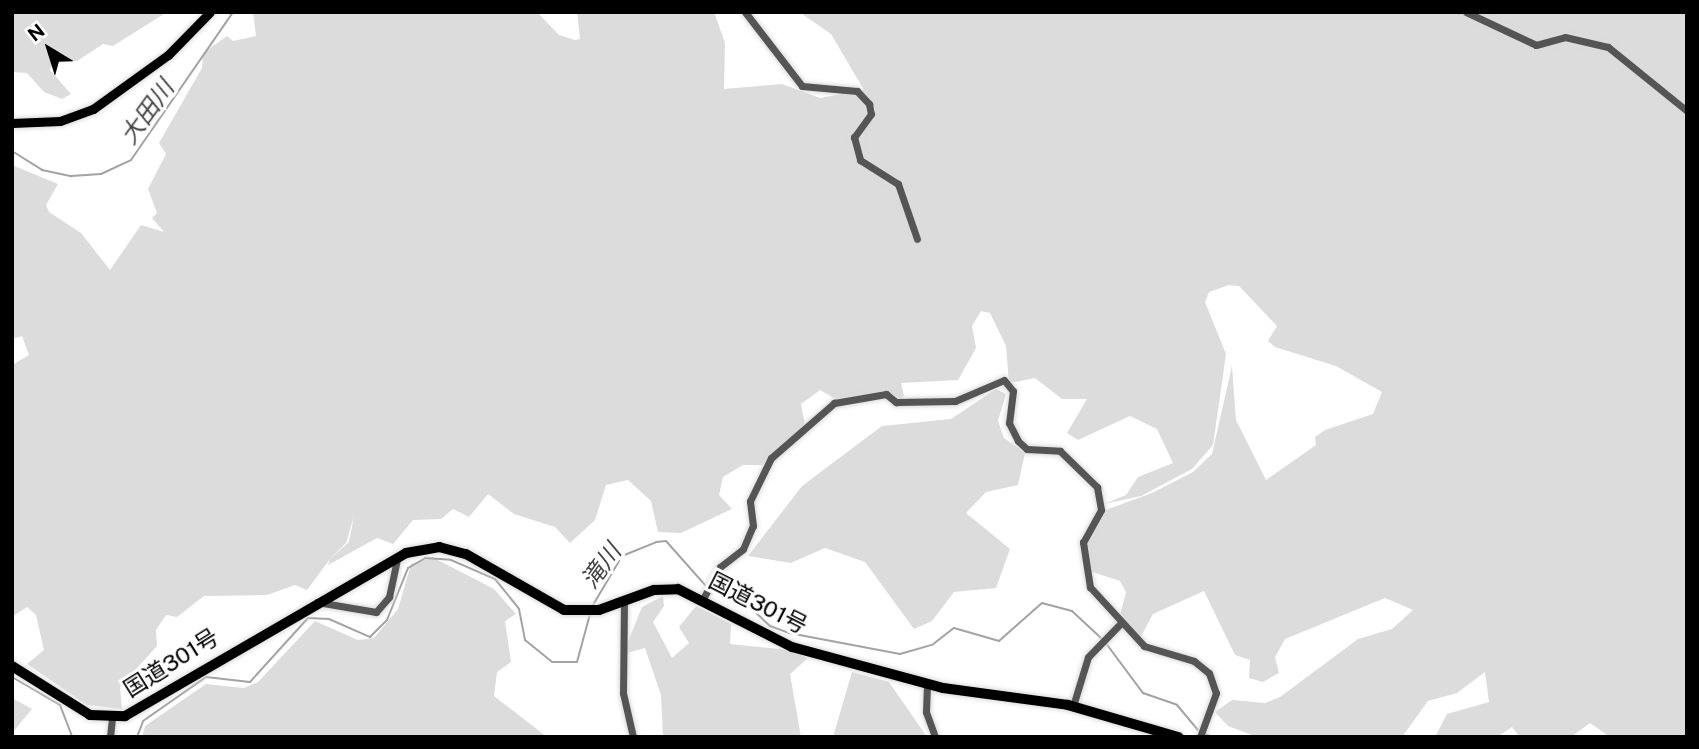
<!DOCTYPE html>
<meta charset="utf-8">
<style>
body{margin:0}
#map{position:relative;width:1699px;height:749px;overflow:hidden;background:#fff;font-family:"Public Sans","Noto Sans JP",sans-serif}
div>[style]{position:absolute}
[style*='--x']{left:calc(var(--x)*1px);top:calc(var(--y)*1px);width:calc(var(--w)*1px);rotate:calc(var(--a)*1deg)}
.green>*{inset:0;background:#dcdcdc}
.stream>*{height:2px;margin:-1px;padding:0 1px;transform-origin:1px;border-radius:1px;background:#a3a3a3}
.roads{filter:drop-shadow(0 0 2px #dbdbdb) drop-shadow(0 0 2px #dbdbdb)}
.minor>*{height:7px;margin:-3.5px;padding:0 3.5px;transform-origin:3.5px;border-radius:3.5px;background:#555}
.major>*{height:9px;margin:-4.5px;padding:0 4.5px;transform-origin:4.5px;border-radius:4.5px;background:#000}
.highway>*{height:10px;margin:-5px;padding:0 5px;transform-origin:5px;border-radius:5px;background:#000}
span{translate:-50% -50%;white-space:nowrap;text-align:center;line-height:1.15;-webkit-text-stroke:6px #fff;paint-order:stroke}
.street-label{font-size:23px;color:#000}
.water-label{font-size:24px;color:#444;font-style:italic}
.frame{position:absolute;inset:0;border:14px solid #000;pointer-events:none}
.north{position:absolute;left:14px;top:14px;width:70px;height:70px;-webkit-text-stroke:5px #fff;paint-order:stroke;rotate:322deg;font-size:19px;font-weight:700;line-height:28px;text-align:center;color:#000}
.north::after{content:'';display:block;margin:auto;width:24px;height:32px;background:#000;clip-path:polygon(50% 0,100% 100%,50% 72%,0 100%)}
</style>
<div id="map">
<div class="green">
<i style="clip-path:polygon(12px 12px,167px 12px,113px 46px,103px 44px,77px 61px,54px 60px,50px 70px,71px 94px,62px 99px,44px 92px,27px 73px,12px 72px)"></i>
<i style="clip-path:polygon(evenodd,253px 12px,537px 12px,559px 35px,575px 40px,580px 39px,577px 12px,714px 12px,725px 43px,724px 89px,782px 84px,820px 98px,864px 90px,831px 34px,799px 12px,1464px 12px,1536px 46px,1562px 38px,1607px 48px,1687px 112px,1687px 737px,1610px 737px,1590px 723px,1571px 737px,1520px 737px,1512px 727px,1497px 737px,1435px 737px,1447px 714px,1489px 702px,1485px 672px,1457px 693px,1428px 701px,1402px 737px,1257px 737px,1228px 726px,1215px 712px,1232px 700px,1265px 703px,1280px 697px,1358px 639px,1392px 629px,1413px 610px,1385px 598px,1285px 639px,1275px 657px,1279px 673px,1263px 682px,1249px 678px,1250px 660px,1235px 655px,1204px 591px,1153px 614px,1139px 640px,1120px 615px,1126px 592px,1120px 581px,1089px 571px,1085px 545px,1103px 511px,1152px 493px,1193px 472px,1212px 454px,1232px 366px,1236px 420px,1266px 480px,1316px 445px,1315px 437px,1325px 430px,1373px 414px,1382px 392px,1336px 366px,1275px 347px,1268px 341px,1277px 326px,1239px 286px,1229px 285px,1209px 292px,1205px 302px,1226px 354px,1213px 445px,1192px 469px,1141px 496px,1104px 504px,1126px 495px,1138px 477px,1173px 463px,1157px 429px,1130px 416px,1078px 440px,1067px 433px,1087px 399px,1062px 399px,1035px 378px,1009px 383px,1006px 346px,990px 313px,981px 311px,972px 326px,976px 348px,958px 380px,901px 383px,904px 396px,897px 400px,887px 392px,836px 399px,820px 390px,801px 404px,805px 425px,763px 465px,743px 465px,723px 477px,719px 495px,732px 509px,681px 533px,658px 532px,651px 501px,628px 480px,606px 485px,595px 520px,570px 543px,555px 527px,514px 514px,488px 494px,469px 517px,453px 509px,441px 519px,413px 520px,393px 544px,377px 538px,328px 565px,330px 559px,307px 590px,295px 585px,267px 595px,204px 596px,177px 617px,166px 615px,156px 630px,157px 646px,120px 687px,122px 709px,87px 705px,27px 664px,44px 650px,36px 615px,27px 607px,12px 617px,12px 365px,29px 355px,22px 336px,12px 339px,12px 165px,58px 184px,46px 205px,49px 212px,81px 233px,110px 270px,141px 225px,164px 232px,152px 218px,157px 213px,148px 189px,166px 154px,159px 143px,202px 68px,203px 53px,227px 36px,233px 41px,256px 36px,253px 12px,354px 516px,349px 542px,330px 559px,346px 543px,354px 516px)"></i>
<i style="clip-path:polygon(1468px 12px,1687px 12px,1687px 109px,1608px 46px,1571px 38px,1541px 45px)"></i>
<i style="clip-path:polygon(996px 389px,1006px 394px,998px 421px,1004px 438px,1025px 453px,1018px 485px,986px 492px,966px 513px,1010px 549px,996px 588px,954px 592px,932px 621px,914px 629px,865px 562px,825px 548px,791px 563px,748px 556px,802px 486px,882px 426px,951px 419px)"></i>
<i style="clip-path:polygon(432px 557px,494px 589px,516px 614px,505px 621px,511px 662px,497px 672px,494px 696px,547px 737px,142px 737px,145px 726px,206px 684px,244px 688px,258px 682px,315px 621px,358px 640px,374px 638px,398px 609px,411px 564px)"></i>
<i style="clip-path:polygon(663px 596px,664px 606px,653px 622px,672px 658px,689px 643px,679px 627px,696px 606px,731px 624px,730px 644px,799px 651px,807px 659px,790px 674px,801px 737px,663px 737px,661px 695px,645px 648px,623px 654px,642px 607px)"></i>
<i style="clip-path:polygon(852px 672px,889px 682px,927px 737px,833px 737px)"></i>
<i style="clip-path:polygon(12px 698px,32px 709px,12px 733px)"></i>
</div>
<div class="stream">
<i style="--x:12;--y:151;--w:36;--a:32"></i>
<i style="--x:42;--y:170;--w:30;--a:12"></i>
<i style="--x:71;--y:176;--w:30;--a:-4"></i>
<i style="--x:101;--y:174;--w:33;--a:-25"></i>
<i style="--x:131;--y:160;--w:180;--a:-55.4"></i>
<i style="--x:711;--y:589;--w:25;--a:11"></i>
<i style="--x:736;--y:594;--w:47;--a:43.3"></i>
<i style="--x:770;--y:626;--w:20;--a:20"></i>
<i style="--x:789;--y:633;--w:113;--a:10.7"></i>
<i style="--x:900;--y:654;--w:33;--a:-16"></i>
<i style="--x:932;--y:645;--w:28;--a:-38"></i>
<i style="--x:954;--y:628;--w:47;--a:16.1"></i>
<i style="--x:999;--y:641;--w:57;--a:-41.5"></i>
<i style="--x:1042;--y:603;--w:31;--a:15"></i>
<i style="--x:1072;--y:611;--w:40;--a:43"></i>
<i style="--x:593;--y:605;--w:57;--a:-59.4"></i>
<i style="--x:622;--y:556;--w:37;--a:-22"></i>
<i style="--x:656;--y:542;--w:10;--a:-6"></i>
<i style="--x:666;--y:541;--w:60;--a:48.4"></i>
<i style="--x:1105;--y:642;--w:64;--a:53.3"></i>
<i style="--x:1143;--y:693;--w:36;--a:19"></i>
<i style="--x:1177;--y:705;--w:33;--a:50"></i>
<i style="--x:12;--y:677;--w:56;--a:30.3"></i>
<i style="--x:60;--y:705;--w:34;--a:69"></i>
<i style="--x:1203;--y:733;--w:10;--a:24"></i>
<i style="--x:137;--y:737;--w:17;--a:-69"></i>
<i style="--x:143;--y:721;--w:77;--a:-34.9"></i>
<i style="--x:206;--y:677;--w:44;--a:6.5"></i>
<i style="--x:250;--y:682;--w:86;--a:-47.8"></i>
<i style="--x:308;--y:618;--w:21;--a:3"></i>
<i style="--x:329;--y:619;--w:45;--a:23.7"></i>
<i style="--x:370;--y:637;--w:24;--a:-45"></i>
<i style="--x:387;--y:620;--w:56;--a:-68"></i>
<i style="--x:408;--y:568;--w:20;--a:-30"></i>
<i style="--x:425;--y:558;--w:26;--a:4"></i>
<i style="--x:451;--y:560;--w:48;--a:23.4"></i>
<i style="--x:495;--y:579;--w:38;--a:51"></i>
<i style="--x:519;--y:609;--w:32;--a:79"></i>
<i style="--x:525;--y:640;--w:35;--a:39"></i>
<i style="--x:552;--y:662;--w:25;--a:0"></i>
<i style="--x:577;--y:662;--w:50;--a:-74.8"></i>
</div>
<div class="roads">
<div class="minor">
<i style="--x:745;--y:12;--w:93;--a:52.4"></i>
<i style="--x:802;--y:86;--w:55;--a:5.2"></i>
<i style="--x:857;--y:91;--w:18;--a:47"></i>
<i style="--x:869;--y:104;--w:10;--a:79"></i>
<i style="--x:871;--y:114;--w:29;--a:126"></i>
<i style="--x:854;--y:137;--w:24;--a:75"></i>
<i style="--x:860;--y:160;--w:45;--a:32.3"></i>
<i style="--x:898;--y:184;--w:58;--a:70.9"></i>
<i style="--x:1466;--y:12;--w:77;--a:25.2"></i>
<i style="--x:1536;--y:45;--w:30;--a:-15"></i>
<i style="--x:1565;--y:37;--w:44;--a:13.1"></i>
<i style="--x:1608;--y:47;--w:102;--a:39"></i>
<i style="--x:704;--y:597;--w:34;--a:-62"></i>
<i style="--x:720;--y:567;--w:29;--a:-38"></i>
<i style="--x:743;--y:549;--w:25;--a:-67"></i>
<i style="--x:753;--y:526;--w:25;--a:-97"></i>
<i style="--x:750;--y:501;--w:48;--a:-64"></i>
<i style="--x:771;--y:458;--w:84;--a:-41.1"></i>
<i style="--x:834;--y:403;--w:53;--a:-9.8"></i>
<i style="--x:886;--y:394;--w:13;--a:39"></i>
<i style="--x:896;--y:402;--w:59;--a:-1"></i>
<i style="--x:955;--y:401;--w:53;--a:-23.2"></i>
<i style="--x:1004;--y:380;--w:14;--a:51"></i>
<i style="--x:1013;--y:391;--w:32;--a:97"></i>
<i style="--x:1009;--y:423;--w:20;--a:63"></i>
<i style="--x:1018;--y:441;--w:12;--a:42"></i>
<i style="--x:1027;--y:449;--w:33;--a:3"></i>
<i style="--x:1060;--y:451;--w:52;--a:44.2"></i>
<i style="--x:1097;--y:487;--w:23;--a:80"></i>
<i style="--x:1101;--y:510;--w:37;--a:119"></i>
<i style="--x:1083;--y:542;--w:46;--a:81.2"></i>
<i style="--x:1090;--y:587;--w:80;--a:47.5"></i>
<i style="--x:1144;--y:646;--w:52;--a:16.7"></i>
<i style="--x:1194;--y:661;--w:19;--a:39"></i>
<i style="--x:1209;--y:673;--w:21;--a:71"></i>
<i style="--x:1216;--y:693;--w:47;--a:110"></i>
<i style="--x:624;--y:600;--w:93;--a:90.6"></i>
<i style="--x:623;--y:693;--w:45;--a:77.2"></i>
<i style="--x:317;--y:602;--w:60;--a:9.6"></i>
<i style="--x:376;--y:612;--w:20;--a:-49"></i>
<i style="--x:389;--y:597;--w:40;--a:-78"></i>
<i style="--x:927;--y:684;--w:28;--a:92"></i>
<i style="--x:926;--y:712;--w:27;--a:70"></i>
<i style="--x:1073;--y:706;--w:51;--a:-73"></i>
<i style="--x:1088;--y:657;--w:46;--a:-45.9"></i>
<i style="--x:110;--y:737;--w:19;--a:-84"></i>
</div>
<div class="major">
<i style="--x:12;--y:123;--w:48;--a:-2.4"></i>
<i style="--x:60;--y:121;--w:35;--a:-20"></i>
<i style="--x:93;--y:109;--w:92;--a:-35.8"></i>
<i style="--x:168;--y:55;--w:60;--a:-45.7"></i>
</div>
<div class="highway">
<i style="--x:12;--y:666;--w:92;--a:32.1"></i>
<i style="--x:90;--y:715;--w:35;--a:2"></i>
<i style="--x:125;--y:716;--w:325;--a:-30.1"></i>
<i style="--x:406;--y:553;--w:34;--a:-10"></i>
<i style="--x:439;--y:547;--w:28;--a:15"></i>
<i style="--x:466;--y:554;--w:113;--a:29.7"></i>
<i style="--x:564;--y:610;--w:35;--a:0"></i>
<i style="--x:599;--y:610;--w:59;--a:-20"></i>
<i style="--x:654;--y:590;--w:24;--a:-2"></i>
<i style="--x:678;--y:589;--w:128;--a:27"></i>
<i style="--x:792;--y:647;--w:156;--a:15.2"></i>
<i style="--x:943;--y:688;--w:126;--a:7.7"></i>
<i style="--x:1068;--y:705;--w:115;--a:16.2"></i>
</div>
</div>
<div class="street-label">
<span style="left:758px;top:603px;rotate:27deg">国道301号</span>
<span style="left:171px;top:663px;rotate:-32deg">国道301号</span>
</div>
<div class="water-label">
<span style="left:147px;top:112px;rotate:-54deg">大田川</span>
<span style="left:601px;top:566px;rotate:-54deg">滝川</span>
</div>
<div class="frame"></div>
<div class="north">N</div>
</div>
